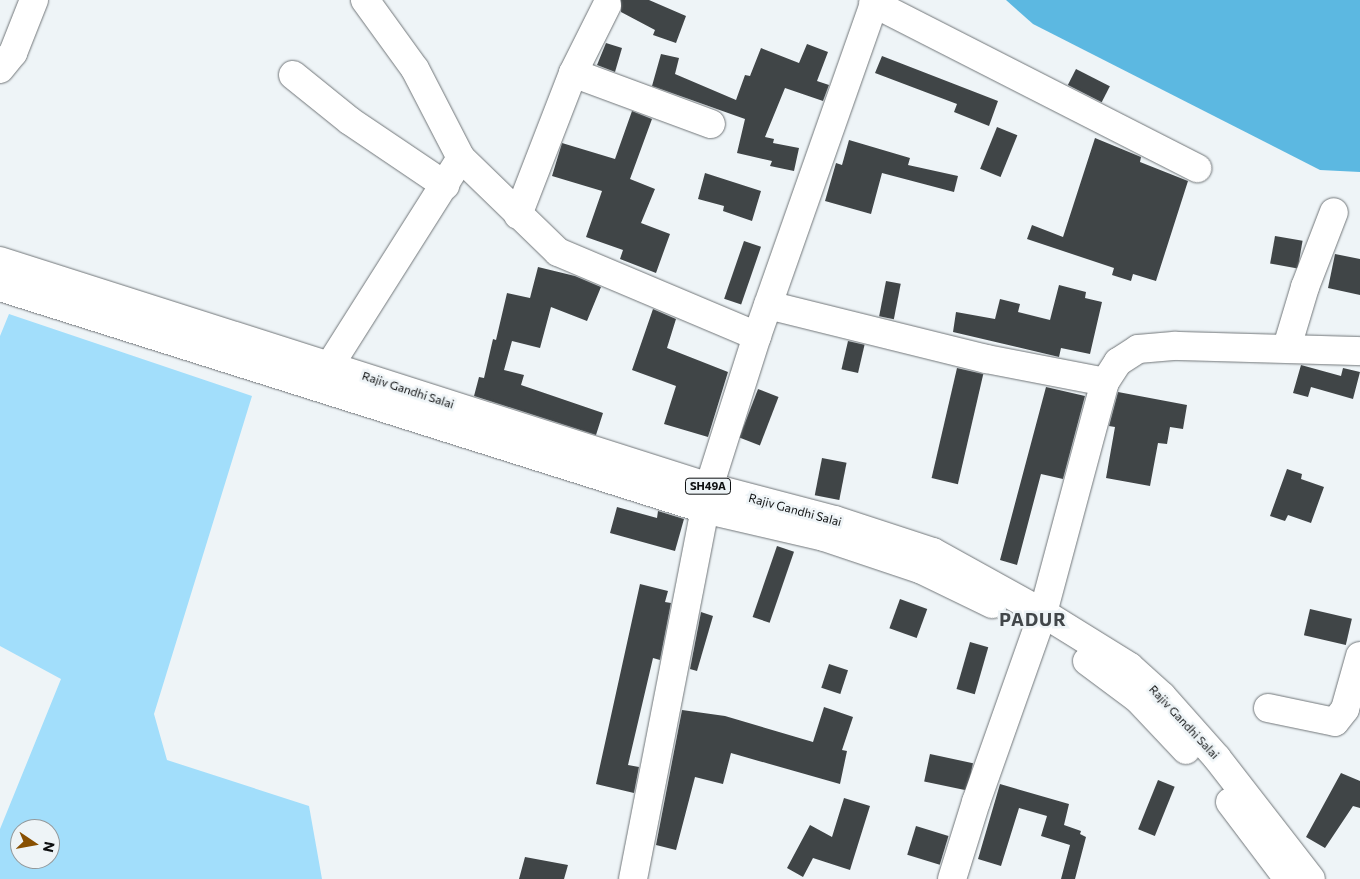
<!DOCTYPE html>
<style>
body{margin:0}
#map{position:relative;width:1360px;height:879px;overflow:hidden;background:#eef4f7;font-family:Commissioner,sans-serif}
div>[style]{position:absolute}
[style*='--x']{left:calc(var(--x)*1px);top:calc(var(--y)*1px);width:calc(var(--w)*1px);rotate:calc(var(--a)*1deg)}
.green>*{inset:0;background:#a2defb}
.water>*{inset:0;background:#5cb8e1}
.building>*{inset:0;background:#404547;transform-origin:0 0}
.roads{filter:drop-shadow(0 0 1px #717679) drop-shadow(0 0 1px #717679)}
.minor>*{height:28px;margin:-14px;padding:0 14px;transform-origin:14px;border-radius:14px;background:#fff}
.major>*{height:28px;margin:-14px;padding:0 14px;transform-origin:14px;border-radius:14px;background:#fff}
span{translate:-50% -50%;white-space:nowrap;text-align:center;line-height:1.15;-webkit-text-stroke:5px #eef4f7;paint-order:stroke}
.shield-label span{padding:1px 4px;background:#eef4f7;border:1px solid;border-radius:4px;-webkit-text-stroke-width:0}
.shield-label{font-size:11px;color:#0e1011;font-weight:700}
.street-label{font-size:12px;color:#0e1011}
.district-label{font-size:18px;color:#42474a;font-weight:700;letter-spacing:1px}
.north{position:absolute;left:10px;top:819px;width:50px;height:50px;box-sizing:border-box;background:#eef4f7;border:1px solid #94999b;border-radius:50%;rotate:102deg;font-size:14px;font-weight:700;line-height:20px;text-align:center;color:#0e1011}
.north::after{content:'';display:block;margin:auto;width:18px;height:22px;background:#885002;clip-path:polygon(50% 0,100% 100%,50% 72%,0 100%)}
</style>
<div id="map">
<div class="green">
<i style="clip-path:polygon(evenodd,9px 314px,252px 396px,154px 714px,167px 760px,309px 806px,322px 879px,0 879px,0 829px,61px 679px,0 646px,0 336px,9px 314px,20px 829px,50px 829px,50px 859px,20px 859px,20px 829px)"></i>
</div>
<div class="water">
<i style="clip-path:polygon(1006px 0,1360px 0,1360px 172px,1320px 170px,1033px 24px)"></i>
</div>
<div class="building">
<i style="clip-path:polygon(621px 0,649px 0,686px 16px,676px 43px,653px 35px,655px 30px,621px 12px)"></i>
<i style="clip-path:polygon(606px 43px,622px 48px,615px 72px,597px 65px)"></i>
<i style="clip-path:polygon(807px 44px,828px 52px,817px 81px,829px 85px,823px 101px,785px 88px,765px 137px,774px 139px,773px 143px,799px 148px,794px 171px,770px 166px,772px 161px,737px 153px,745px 119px,652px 86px,661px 54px,679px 58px,675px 74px,736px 100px,745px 75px,750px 76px,761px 48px,799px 63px)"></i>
<i style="clip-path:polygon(882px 56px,998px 101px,989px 126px,954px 112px,957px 104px,875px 73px)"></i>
<i style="left:1076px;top:69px;width:38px;height:18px;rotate:27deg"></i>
<i style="clip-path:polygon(632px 111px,652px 119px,630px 179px,655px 189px,641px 223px,670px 234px,656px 273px,620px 259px,623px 250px,586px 237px,602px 191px,552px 176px,562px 143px,615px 159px)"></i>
<i style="left:997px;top:127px;width:22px;height:45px;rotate:22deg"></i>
<i style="clip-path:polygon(1095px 138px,1141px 157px,1140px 162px,1188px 181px,1156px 281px,1133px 274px,1131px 281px,1112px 275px,1114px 268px,1027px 239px,1032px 225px,1063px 237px)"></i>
<i style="clip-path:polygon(849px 140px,910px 158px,908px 165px,958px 176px,954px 192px,882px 173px,871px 214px,825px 201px,836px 163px,842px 165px)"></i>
<i style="clip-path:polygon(705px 173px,761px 191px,752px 221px,723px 211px,724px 206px,698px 199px)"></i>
<i style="left:1275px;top:236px;width:28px;height:28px;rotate:10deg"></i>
<i style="left:744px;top:241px;width:18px;height:61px;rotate:19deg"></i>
<i style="clip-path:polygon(1335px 254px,1360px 259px,1360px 295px,1328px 288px)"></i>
<i style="clip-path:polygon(538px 267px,575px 276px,601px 287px,587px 321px,551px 307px,540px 348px,512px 341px,504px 370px,524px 375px,521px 385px,603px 413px,596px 435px,474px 396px,479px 377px,484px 378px,493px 339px,496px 340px,507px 293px,530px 298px)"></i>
<i style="left:886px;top:281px;width:15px;height:36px;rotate:11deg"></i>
<i style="clip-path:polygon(1059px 285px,1086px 292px,1085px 298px,1102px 302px,1090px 354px,1061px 348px,1059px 357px,953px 332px,956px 312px,995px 319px,1000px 299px,1020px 304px,1018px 312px,1050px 320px)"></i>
<i style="clip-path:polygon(653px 309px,676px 319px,667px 348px,728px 372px,708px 437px,664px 424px,676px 386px,632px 370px)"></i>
<i style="left:848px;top:341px;width:17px;height:29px;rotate:13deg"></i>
<i style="clip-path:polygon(1301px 365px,1341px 376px,1343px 368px,1360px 372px,1353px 399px,1311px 387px,1308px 397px,1293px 393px)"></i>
<i style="left:957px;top:368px;width:27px;height:113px;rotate:13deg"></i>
<i style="clip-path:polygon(1046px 387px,1085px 396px,1063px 479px,1041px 474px,1017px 565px,1000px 560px)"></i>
<i style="left:758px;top:389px;width:22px;height:52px;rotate:21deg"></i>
<i style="clip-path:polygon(1118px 392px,1187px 405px,1183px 429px,1170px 427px,1167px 444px,1158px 443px,1150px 486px,1106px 478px,1115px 427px,1109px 426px)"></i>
<i style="left:822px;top:458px;width:25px;height:38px;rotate:11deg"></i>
<i style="clip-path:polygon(1287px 469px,1302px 474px,1301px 479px,1324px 487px,1311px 523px,1288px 515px,1285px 521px,1270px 516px)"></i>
<i style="clip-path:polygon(617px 507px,657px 518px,658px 511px,684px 519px,675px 551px,610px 533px)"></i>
<i style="left:777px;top:546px;width:18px;height:75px;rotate:19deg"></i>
<i style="clip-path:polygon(640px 584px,668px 591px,665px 602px,671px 603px,660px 660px,653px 658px,628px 765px,639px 767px,634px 793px,596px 784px)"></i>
<i style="left:900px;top:599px;width:29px;height:31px;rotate:20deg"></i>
<i style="left:1310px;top:609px;width:43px;height:27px;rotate:13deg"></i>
<i style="clip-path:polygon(701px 612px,713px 616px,697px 671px,690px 669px)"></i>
<i style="left:970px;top:642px;width:19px;height:49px;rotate:16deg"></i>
<i style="left:829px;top:664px;width:20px;height:25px;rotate:18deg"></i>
<i style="clip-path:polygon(824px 707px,853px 717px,842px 750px,847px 751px,840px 784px,731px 753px,723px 784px,695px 777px,676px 850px,656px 845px,682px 710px,725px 716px,813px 742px)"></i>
<i style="left:930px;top:754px;width:44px;height:28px;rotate:12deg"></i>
<i style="clip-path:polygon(1341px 773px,1360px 781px,1360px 808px,1353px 806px,1325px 848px,1306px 837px)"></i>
<i style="left:1158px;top:780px;width:18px;height:53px;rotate:22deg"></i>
<i style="clip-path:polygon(1000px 784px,1069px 804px,1064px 825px,1081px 831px,1080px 834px,1086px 837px,1075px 879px,1061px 879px,1070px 845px,1041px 836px,1047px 816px,1019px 808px,1001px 866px,978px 859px)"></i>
<i style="clip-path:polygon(844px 798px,870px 806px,850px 870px,813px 858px,803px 877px,787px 868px,810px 825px,832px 837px)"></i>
<i style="left:916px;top:826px;width:34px;height:30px;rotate:17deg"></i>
<i style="clip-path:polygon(525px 857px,568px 865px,564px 879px,519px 879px)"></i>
</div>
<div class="roads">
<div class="minor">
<i style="--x:365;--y:0;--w:85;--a:54.1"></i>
<i style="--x:415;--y:69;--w:100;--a:62.7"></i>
<i style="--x:873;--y:3;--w:364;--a:27"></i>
<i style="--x:0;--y:69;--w:21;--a:-51"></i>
<i style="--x:13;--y:53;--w:57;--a:-68.4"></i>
<i style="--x:573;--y:73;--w:147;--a:20.3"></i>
<i style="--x:293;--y:75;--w:73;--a:38.9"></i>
<i style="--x:350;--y:121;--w:115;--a:34"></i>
<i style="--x:518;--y:215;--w:152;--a:-68.8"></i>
<i style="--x:573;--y:73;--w:76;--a:-63.4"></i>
<i style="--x:768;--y:305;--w:225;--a:13.9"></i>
<i style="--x:986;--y:359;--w:121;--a:10.9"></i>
<i style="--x:1287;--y:347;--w:63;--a:-73.3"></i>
<i style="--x:1305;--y:287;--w:80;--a:-68.9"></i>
<i style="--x:330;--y:365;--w:245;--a:-57.7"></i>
<i style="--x:461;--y:158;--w:135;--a:44.1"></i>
<i style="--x:558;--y:252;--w:216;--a:22.9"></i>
<i style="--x:1268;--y:708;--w:68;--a:11.8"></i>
<i style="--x:1335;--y:722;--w:16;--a:-52"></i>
<i style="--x:1345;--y:709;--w:55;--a:-74.2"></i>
<i style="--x:633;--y:879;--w:399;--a:-79"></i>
<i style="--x:709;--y:487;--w:158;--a:-72.4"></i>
<i style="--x:757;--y:336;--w:356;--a:-70.6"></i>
<i style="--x:952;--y:879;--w:81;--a:-72.7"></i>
<i style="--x:976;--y:802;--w:201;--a:-70.5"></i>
<i style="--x:1043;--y:613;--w:239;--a:-75"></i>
<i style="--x:1105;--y:382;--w:24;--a:-57"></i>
<i style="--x:1118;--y:362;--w:24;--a:-33"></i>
<i style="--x:1138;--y:349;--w:38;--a:-5"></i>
<i style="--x:1176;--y:346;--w:184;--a:1.6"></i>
</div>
<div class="major">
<i style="--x:0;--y:261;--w:744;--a:17.68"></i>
<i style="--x:709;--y:487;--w:130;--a:14.7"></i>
<i style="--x:835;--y:520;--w:103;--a:18.1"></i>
<i style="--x:933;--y:552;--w:126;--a:29"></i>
<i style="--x:1043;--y:613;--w:102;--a:31.8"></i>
<i style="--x:1130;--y:667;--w:43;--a:42.2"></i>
<i style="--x:1162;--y:696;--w:83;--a:48.4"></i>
<i style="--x:1217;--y:758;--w:153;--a:52.2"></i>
<i style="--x:0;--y:287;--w:738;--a:17.5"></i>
<i style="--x:704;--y:509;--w:123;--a:13.1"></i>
<i style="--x:824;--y:537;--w:103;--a:18.6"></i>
<i style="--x:922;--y:570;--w:78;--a:25.9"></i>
<i style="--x:1087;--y:661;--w:64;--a:36.7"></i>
<i style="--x:1138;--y:699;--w:70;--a:46.7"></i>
<i style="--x:1230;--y:802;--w:96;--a:53"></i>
</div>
</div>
<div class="shield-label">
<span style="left:708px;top:486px">SH49A</span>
</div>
<div class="street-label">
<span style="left:408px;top:390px;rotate:18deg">Rajiv Gandhi Salai</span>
<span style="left:795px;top:510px;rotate:15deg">Rajiv Gandhi Salai</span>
<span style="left:1184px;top:722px;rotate:47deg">Rajiv Gandhi Salai</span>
</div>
<div class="district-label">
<span style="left:1033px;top:619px">PADUR</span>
</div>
<div class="north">N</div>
</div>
